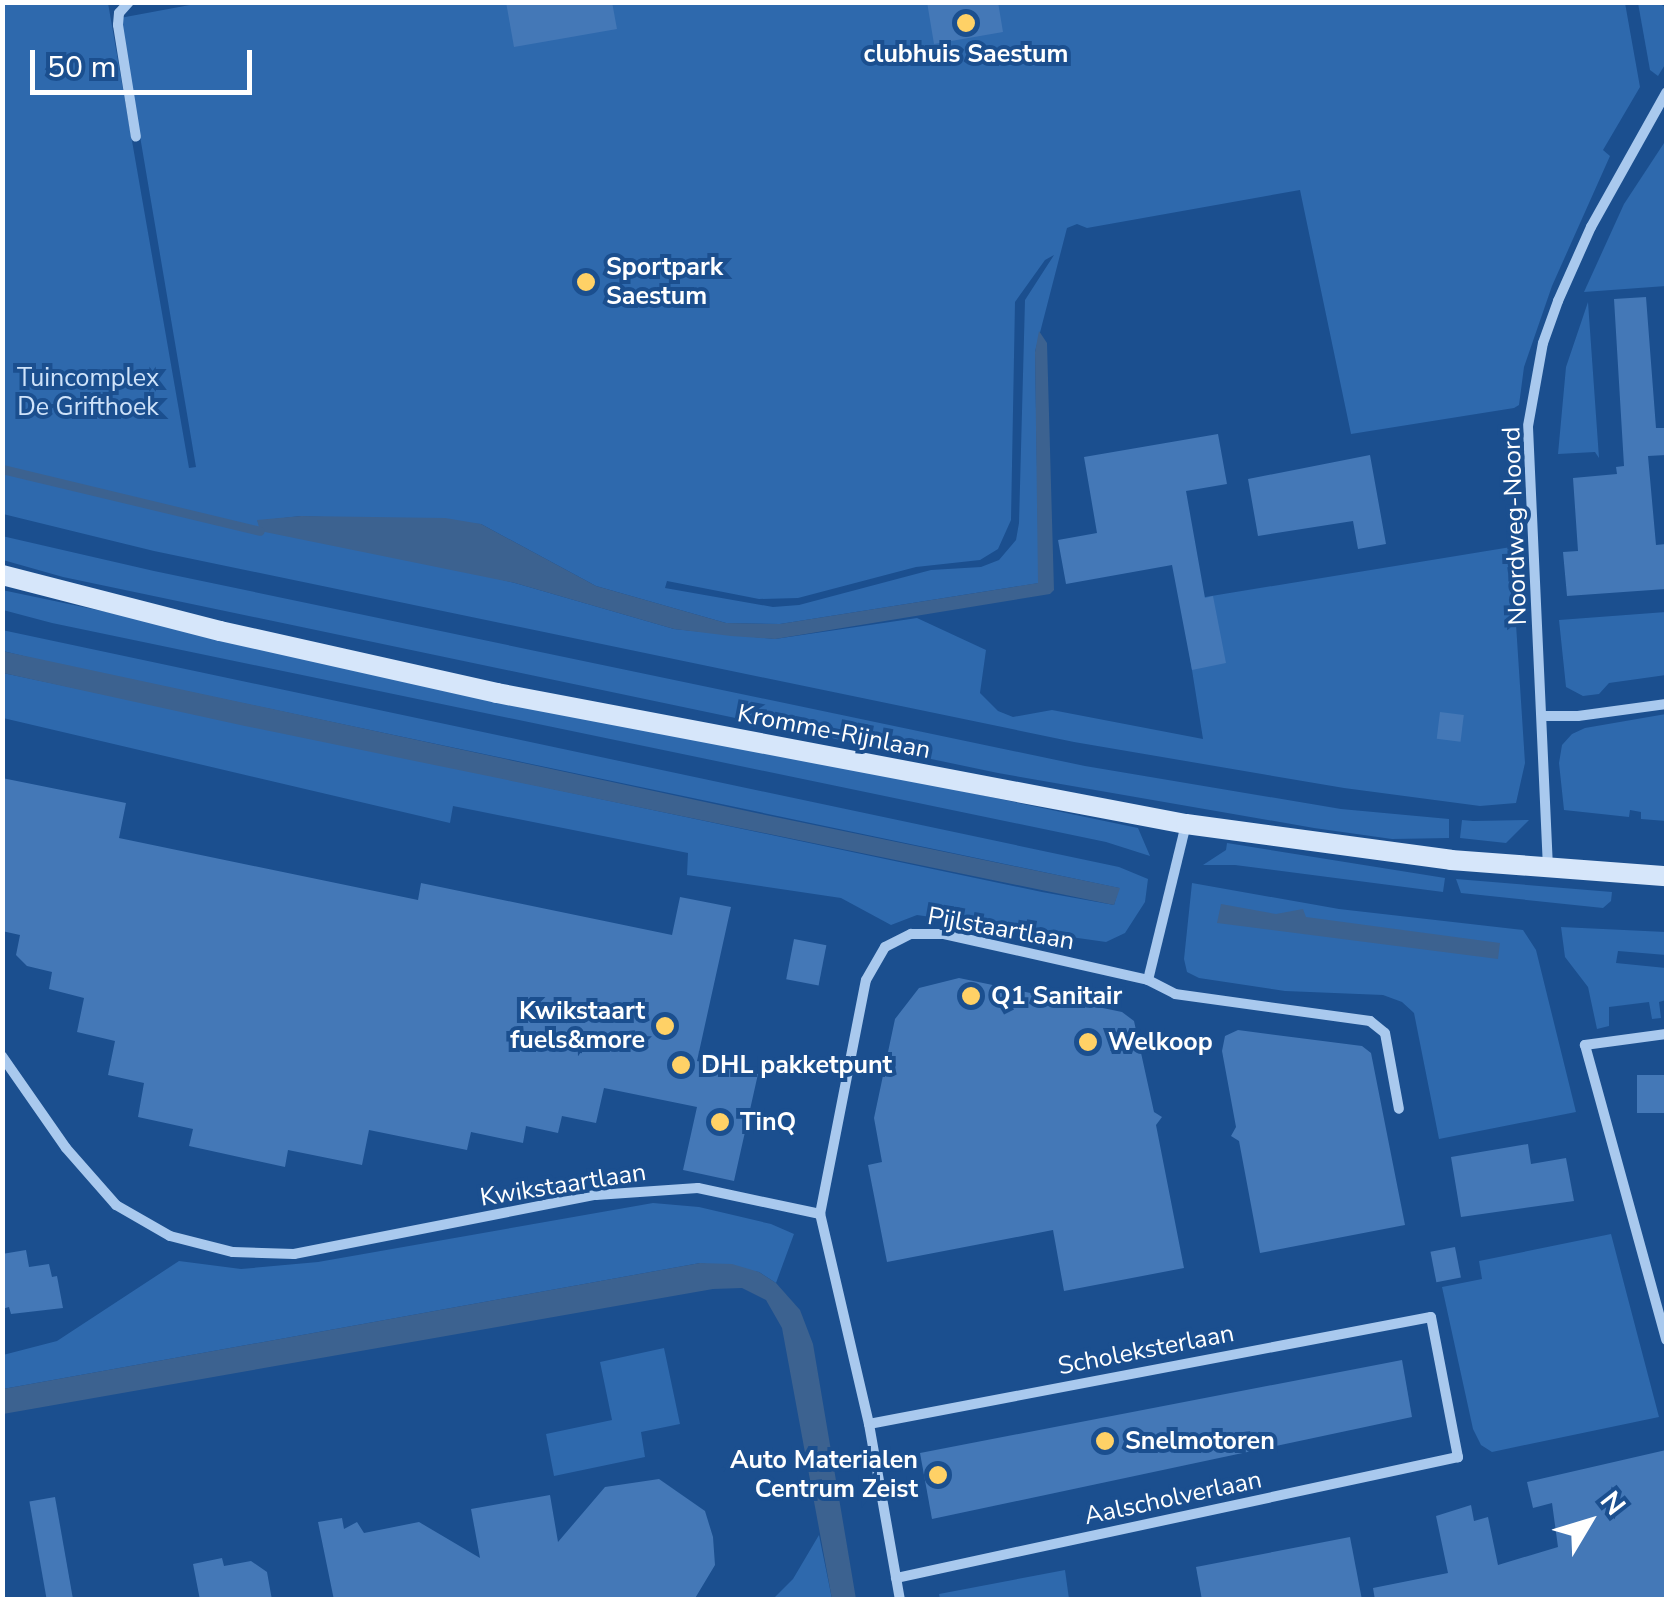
<!DOCTYPE html>
<style>
body{margin:0}
#map{position:relative;width:1669px;height:1602px;overflow:hidden;background:#1b4f8f;font-family:"Nunito Sans",sans-serif}
div>[style]{position:absolute}
[style*='--x']{left:calc(var(--x)*1px);top:calc(var(--y)*1px);width:calc(var(--w)*1px);rotate:calc(var(--a)*1deg)}
.green>*{inset:0;background:#2e69ad}
.water>*{inset:0;background:#3c6290}
.stream>*{height:9px;margin:-4.5px;padding:0 4.5px;transform-origin:4.5px;border-radius:4.5px;background:#3c6290}
.building>*{inset:0;background:#4478b7;transform-origin:0 0}
.street>*{height:10px;margin:-5px;padding:0 5px;transform-origin:5px;border-radius:5px;background:#a9c9ee}
.secondary>*{height:20px;margin:-10px;padding:0 10px;transform-origin:10px;border-radius:10px;background:#d6e6fa}
.dots>*{width:28px;height:28px;translate:-50% -50%;box-sizing:border-box;border:5px solid #1b4f8f;border-radius:50%}
span{translate:-50% -50%;white-space:nowrap;text-align:center;line-height:1.15;-webkit-text-stroke:8px #1b4f8f;paint-order:stroke}
.poi-label{font-size:25px;color:#fff;font-weight:700}
.left{translate:0 -50%;text-align:left}
.right{translate:-100% -50%;text-align:right}
.park-label{font-size:25px;color:#cfe3fa}
.street-label{font-size:25px;color:#fff}
.frame{position:absolute;inset:0;border:5px solid #fff;pointer-events:none}
.north{position:absolute;left:1539px;top:1472px;width:100px;height:100px;-webkit-text-stroke:8px #1b4f8f;paint-order:stroke;rotate:52deg;font-size:28px;font-weight:700;line-height:40px;text-align:center;color:#fff}
.north::after{content:'';display:block;margin:auto;width:35px;height:45px;background:#fff;clip-path:polygon(50% 0,100% 100%,50% 72%,0 100%)}
.scale{position:absolute;left:30px;top:50px;width:222px;height:45px;box-sizing:border-box;border:5px solid #fff;border-top:0;padding-left:12px;font-size:30px;line-height:35px;white-space:nowrap;color:#fff;-webkit-text-stroke:8px #1b4f8f;paint-order:stroke}
</style>
<div id="map">
<div class="green">
<i style="clip-path:polygon(evenodd,206px 2px,1625px 3px,1640px 87px,1603px 150px,1610px 156px,1552px 286px,1524px 367px,1519px 405px,1514px 408px,1351px 434px,1300px 190px,1087px 228px,1077px 224px,1067px 228px,1035px 352px,1039px 583px,780px 624px,726px 623px,596px 586px,481px 524px,301px 516px,257px 521px,515px 583px,674px 629px,775px 639px,917px 618px,986px 650px,980px 693px,998px 711px,1013px 717px,1052px 710px,1203px 739px,1181px 601px,1511px 547px,1525px 763px,1516px 803px,1480px 806px,1344px 788px,1074px 742px,154px 551px,3px 514px,2px 3px,108px 3px,189px 468px,196px 467px,120px 18px,206px 2px,1054px 255px,1025px 300px,1019px 523px,1016px 540px,999px 560px,981px 567px,931px 570px,799px 605px,773px 607px,665px 588px,667px 581px,759px 599px,798px 598px,916px 567px,980px 560px,998px 549px,1011px 520px,1015px 302px,1045px 260px,1054px 255px)"></i>
<i style="clip-path:polygon(1638px 3px,1659px 3px,1666px 8px,1666px 63px,1658px 76px,1650px 70px)"></i>
<i style="clip-path:polygon(1666px 140px,1666px 286px,1584px 292px,1624px 204px)"></i>
<i style="clip-path:polygon(1588px 302px,1599px 458px,1595px 452px,1558px 454px,1566px 367px)"></i>
<i style="clip-path:polygon(2px 536px,154px 571px,1085px 766px,1341px 809px,1449px 819px,1449px 838px,1392px 839px,1314px 828px,998px 773px,63px 577px,3px 560px)"></i>
<i style="clip-path:polygon(2px 590px,1138px 828px,1150px 856px,1106px 842px,52px 623px,3px 610px)"></i>
<i style="clip-path:polygon(1666px 612px,1666px 675px,1609px 683px,1599px 694px,1583px 696px,1566px 687px,1559px 620px)"></i>
<i style="clip-path:polygon(2px 630px,1119px 867px,1148px 879px,1145px 902px,1125px 933px,1106px 942px,917px 915px,891px 925px,841px 898px,687px 875px,688px 853px,453px 806px,450px 823px,3px 718px,3px 673px,1042px 892px,1114px 905px,1119px 888px,48px 662px,3px 651px)"></i>
<i style="clip-path:polygon(1666px 714px,1666px 821px,1641px 819px,1641px 812px,1630px 810px,1629px 817px,1564px 810px,1559px 763px,1562px 745px,1572px 734px,1585px 728px)"></i>
<i style="clip-path:polygon(1462px 820px,1473px 821px,1529px 820px,1506px 843px,1460px 838px)"></i>
<i style="clip-path:polygon(1227px 843px,1445px 878px,1443px 892px,1235px 865px,1203px 865px,1226px 850px)"></i>
<i style="clip-path:polygon(1456px 879px,1612px 892px,1611px 901px,1603px 908px,1461px 893px)"></i>
<i style="clip-path:polygon(1192px 883px,1339px 909px,1523px 930px,1536px 950px,1576px 1112px,1439px 1139px,1414px 1013px,1402px 1002px,1383px 995px,1285px 991px,1199px 978px,1187px 972px,1184px 959px)"></i>
<i style="clip-path:polygon(1561px 927px,1666px 932px,1666px 955px,1618px 951px,1616px 963px,1666px 968px,1666px 1000px,1659px 1002px,1661px 1018px,1652px 1019px,1649px 1002px,1609px 1007px,1609px 1026px,1597px 1029px,1588px 987px,1565px 957px)"></i>
<i style="clip-path:polygon(653px 1203px,699px 1207px,771px 1224px,794px 1234px,776px 1283px,759px 1272px,700px 1263px,3px 1389px,3px 1355px,57px 1341px,179px 1261px,241px 1269px,318px 1262px)"></i>
<i style="clip-path:polygon(1611px 1234px,1659px 1417px,1492px 1452px,1481px 1445px,1473px 1429px,1442px 1287px,1482px 1279px,1479px 1261px)"></i>
<i style="clip-path:polygon(664px 1348px,680px 1424px,641px 1432px,645px 1457px,554px 1476px,546px 1434px,612px 1420px,600px 1362px)"></i>
<i style="clip-path:polygon(819px 1535px,832px 1599px,772px 1600px,793px 1579px)"></i>
<i style="clip-path:polygon(1065px 1570px,1069px 1599px,940px 1599px,939px 1594px)"></i>
</div>
<div class="water">
<i style="clip-path:polygon(1039px 331px,1047px 343px,1054px 590px,1050px 594px,775px 639px,731px 636px,674px 629px,515px 583px,260px 531px,257px 520px,301px 516px,445px 518px,481px 524px,596px 586px,726px 623px,780px 624px,1038px 583px,1035px 352px)"></i>
<i style="clip-path:polygon(2px 651px,761px 814px,1120px 888px,1114px 905px,245px 726px,3px 673px)"></i>
<i style="clip-path:polygon(1221px 904px,1276px 914px,1303px 909px,1306px 917px,1500px 943px,1498px 959px,1217px 923px)"></i>
<i style="clip-path:polygon(700px 1263px,732px 1264px,759px 1272px,776px 1283px,800px 1310px,813px 1344px,856px 1599px,832px 1599px,782px 1328px,766px 1300px,742px 1288px,713px 1289px,3px 1414px,3px 1389px)"></i>
</div>
<div class="stream">
<i style="--x:2;--y:469;--w:265;--a:13.5"></i>
</div>
<div class="building">
<i style="clip-path:polygon(506px 2px,612px 2px,617px 29px,514px 47px)"></i>
<i style="clip-path:polygon(927px 2px,998px 2px,1003px 32px,934px 44px)"></i>
<i style="clip-path:polygon(1646px 297px,1656px 428px,1666px 428px,1666px 455px,1648px 456px,1656px 545px,1666px 544px,1666px 589px,1567px 596px,1563px 552px,1578px 551px,1573px 478px,1617px 474px,1616px 467px,1624px 466px,1614px 299px)"></i>
<i style="clip-path:polygon(1218px 434px,1227px 484px,1186px 491px,1205px 598px,1213px 596px,1226px 663px,1192px 670px,1172px 565px,1066px 584px,1058px 540px,1097px 533px,1084px 457px)"></i>
<i style="clip-path:polygon(1370px 455px,1386px 544px,1358px 549px,1353px 521px,1258px 536px,1248px 479px)"></i>
<i style="left:1440px;top:712px;width:24px;height:27px;rotate:7deg"></i>
<i style="clip-path:polygon(2px 778px,126px 803px,119px 838px,418px 900px,421px 883px,672px 935px,680px 897px,731px 907px,697px 1061px,758px 1074px,734px 1181px,683px 1170px,697px 1107px,604px 1088px,596px 1123px,562px 1116px,558px 1133px,526px 1126px,523px 1143px,471px 1132px,467px 1150px,369px 1130px,362px 1165px,288px 1150px,285px 1167px,189px 1146px,193px 1129px,138px 1117px,144px 1083px,108px 1075px,115px 1041px,77px 1032px,84px 998px,49px 989px,52px 972px,27px 966px,16px 955px,20px 935px,2px 931px)"></i>
<i style="left:794px;top:939px;width:33px;height:41px;rotate:11deg"></i>
<i style="clip-path:polygon(959px 978px,1122px 1012px,1134px 1021px,1154px 1112px,1162px 1117px,1156px 1125px,1184px 1268px,1064px 1291px,1053px 1230px,887px 1262px,868px 1165px,882px 1162px,874px 1118px,895px 1019px,919px 988px)"></i>
<i style="clip-path:polygon(1238px 1030px,1362px 1046px,1371px 1053px,1405px 1225px,1260px 1253px,1239px 1141px,1231px 1136px,1236px 1127px,1222px 1051px,1225px 1036px)"></i>
<i style="left:1666px;top:1075px;width:38px;height:29px;rotate:90deg"></i>
<i style="clip-path:polygon(1528px 1144px,1531px 1164px,1566px 1158px,1574px 1201px,1461px 1217px,1451px 1157px)"></i>
<i style="left:1455px;top:1247px;width:31px;height:25px;rotate:79deg"></i>
<i style="clip-path:polygon(26px 1250px,29px 1267px,49px 1264px,52px 1277px,57px 1276px,63px 1308px,11px 1314px,9px 1307px,2px 1309px,2px 1254px)"></i>
<i style="clip-path:polygon(1402px 1360px,1412px 1417px,932px 1519px,920px 1453px)"></i>
<i style="clip-path:polygon(1666px 1450px,1666px 1600px,1375px 1600px,1373px 1588px,1448px 1573px,1436px 1516px,1471px 1505px,1474px 1521px,1488px 1517px,1498px 1565px,1558px 1547px,1552px 1503px,1533px 1508px,1527px 1482px)"></i>
<i style="clip-path:polygon(659px 1479px,705px 1511px,713px 1537px,715px 1565px,694px 1600px,334px 1600px,318px 1522px,342px 1518px,344px 1529px,357px 1522px,364px 1533px,419px 1522px,480px 1558px,471px 1509px,550px 1495px,558px 1542px,605px 1487px)"></i>
<i style="left:55px;top:1497px;width:105px;height:26px;rotate:80deg"></i>
<i style="clip-path:polygon(1350px 1537px,1362px 1600px,1202px 1600px,1196px 1567px)"></i>
<i style="clip-path:polygon(222px 1558px,224px 1566px,251px 1561px,267px 1572px,272px 1600px,200px 1600px,193px 1564px)"></i>
</div>
<div class="street">
<i style="--x:129;--y:2;--w:15;--a:132"></i>
<i style="--x:119;--y:13;--w:12;--a:95"></i>
<i style="--x:118;--y:25;--w:113;--a:80.9"></i>
<i style="--x:1544;--y:716;--w:34;--a:0"></i>
<i style="--x:1578;--y:716;--w:89;--a:-7.8"></i>
<i style="--x:1548;--y:868;--w:442;--a:-92.6"></i>
<i style="--x:1528;--y:426;--w:84;--a:-79.8"></i>
<i style="--x:1543;--y:343;--w:45;--a:-70.3"></i>
<i style="--x:1558;--y:301;--w:81;--a:-66"></i>
<i style="--x:1591;--y:227;--w:154;--a:-60.8"></i>
<i style="--x:1148;--y:980;--w:161;--a:-76.3"></i>
<i style="--x:1666;--y:1034;--w:82;--a:172.3"></i>
<i style="--x:1585;--y:1045;--w:306;--a:74.6"></i>
<i style="--x:2;--y:1056;--w:112;--a:55.2"></i>
<i style="--x:66;--y:1148;--w:76;--a:48.7"></i>
<i style="--x:116;--y:1205;--w:62;--a:29.9"></i>
<i style="--x:170;--y:1236;--w:65;--a:14.3"></i>
<i style="--x:233;--y:1252;--w:61;--a:1.9"></i>
<i style="--x:294;--y:1254;--w:308;--a:-11.1"></i>
<i style="--x:596;--y:1195;--w:102;--a:-3.9"></i>
<i style="--x:698;--y:1188;--w:125;--a:12"></i>
<i style="--x:869;--y:1424;--w:572;--a:-10.78"></i>
<i style="--x:1431;--y:1317;--w:143;--a:79.1"></i>
<i style="--x:1458;--y:1457;--w:575;--a:167.85"></i>
<i style="--x:900;--y:1600;--w:179;--a:-100"></i>
<i style="--x:869;--y:1424;--w:216;--a:-103.1"></i>
<i style="--x:820;--y:1214;--w:238;--a:-78.9"></i>
<i style="--x:866;--y:980;--w:38;--a:-60"></i>
<i style="--x:885;--y:947;--w:29;--a:-27"></i>
<i style="--x:911;--y:934;--w:33;--a:0"></i>
<i style="--x:944;--y:934;--w:209;--a:12.7"></i>
<i style="--x:1148;--y:980;--w:30;--a:27"></i>
<i style="--x:1175;--y:994;--w:197;--a:7.9"></i>
<i style="--x:1370;--y:1021;--w:19;--a:39"></i>
<i style="--x:1385;--y:1033;--w:77;--a:79.6"></i>
</div>
<div class="secondary">
<i style="--x:2;--y:575;--w:225;--a:14.4"></i>
<i style="--x:220;--y:631;--w:284;--a:12.6"></i>
<i style="--x:497;--y:693;--w:701;--a:10.77"></i>
<i style="--x:1186;--y:824;--w:267;--a:7.7"></i>
<i style="--x:1451;--y:860;--w:216;--a:4.3"></i>
</div>
<div class="dots">
<i style="left:966px;top:23px;background:#ffd166"></i>
<i style="left:586px;top:282px;background:#ffd166"></i>
<i style="left:971px;top:996px;background:#ffd166"></i>
<i style="left:665px;top:1026px;background:#ffd166"></i>
<i style="left:1088px;top:1042px;background:#ffd166"></i>
<i style="left:681px;top:1065px;background:#ffd166"></i>
<i style="left:720px;top:1122px;background:#ffd166"></i>
<i style="left:1105px;top:1441px;background:#ffd166"></i>
<i style="left:938px;top:1475px;background:#ffd166"></i>
</div>
<div class="poi-label">
<span style="left:966px;top:54px">clubhuis Saestum</span>
<span class="left" style="left:606px;top:282px">Sportpark<br>Saestum</span>
<span class="left" style="left:991px;top:996px">Q1 Sanitair</span>
<span class="right" style="left:645px;top:1026px">Kwikstaart<br>fuels&amp;more</span>
<span class="left" style="left:1108px;top:1042px">Welkoop</span>
<span class="left" style="left:701px;top:1065px">DHL pakketpunt</span>
<span class="left" style="left:740px;top:1122px">TinQ</span>
<span class="left" style="left:1125px;top:1441px">Snelmotoren</span>
<span class="right" style="left:918px;top:1475px">Auto Materialen<br>Centrum Zeist</span>
</div>
<div class="park-label">
<span style="left:88px;top:393px">Tuincomplex<br>De Grifthoek</span>
</div>
<div class="street-label">
<span style="left:1515px;top:526px;rotate:-92deg">Noordweg-Noord</span>
<span style="left:834px;top:732px;rotate:11deg">Kromme-Rijnlaan</span>
<span style="left:1001px;top:929px;rotate:10deg">Pijlstaartlaan</span>
<span style="left:563px;top:1185px;rotate:-9deg">Kwikstaartlaan</span>
<span style="left:1146px;top:1350px;rotate:-11deg">Scholeksterlaan</span>
<span style="left:1173px;top:1498px;rotate:-12deg">Aalscholverlaan</span>
</div>
<div class="frame"></div>
<div class="north">N</div>
<div class="scale">50 m</div>
</div>
